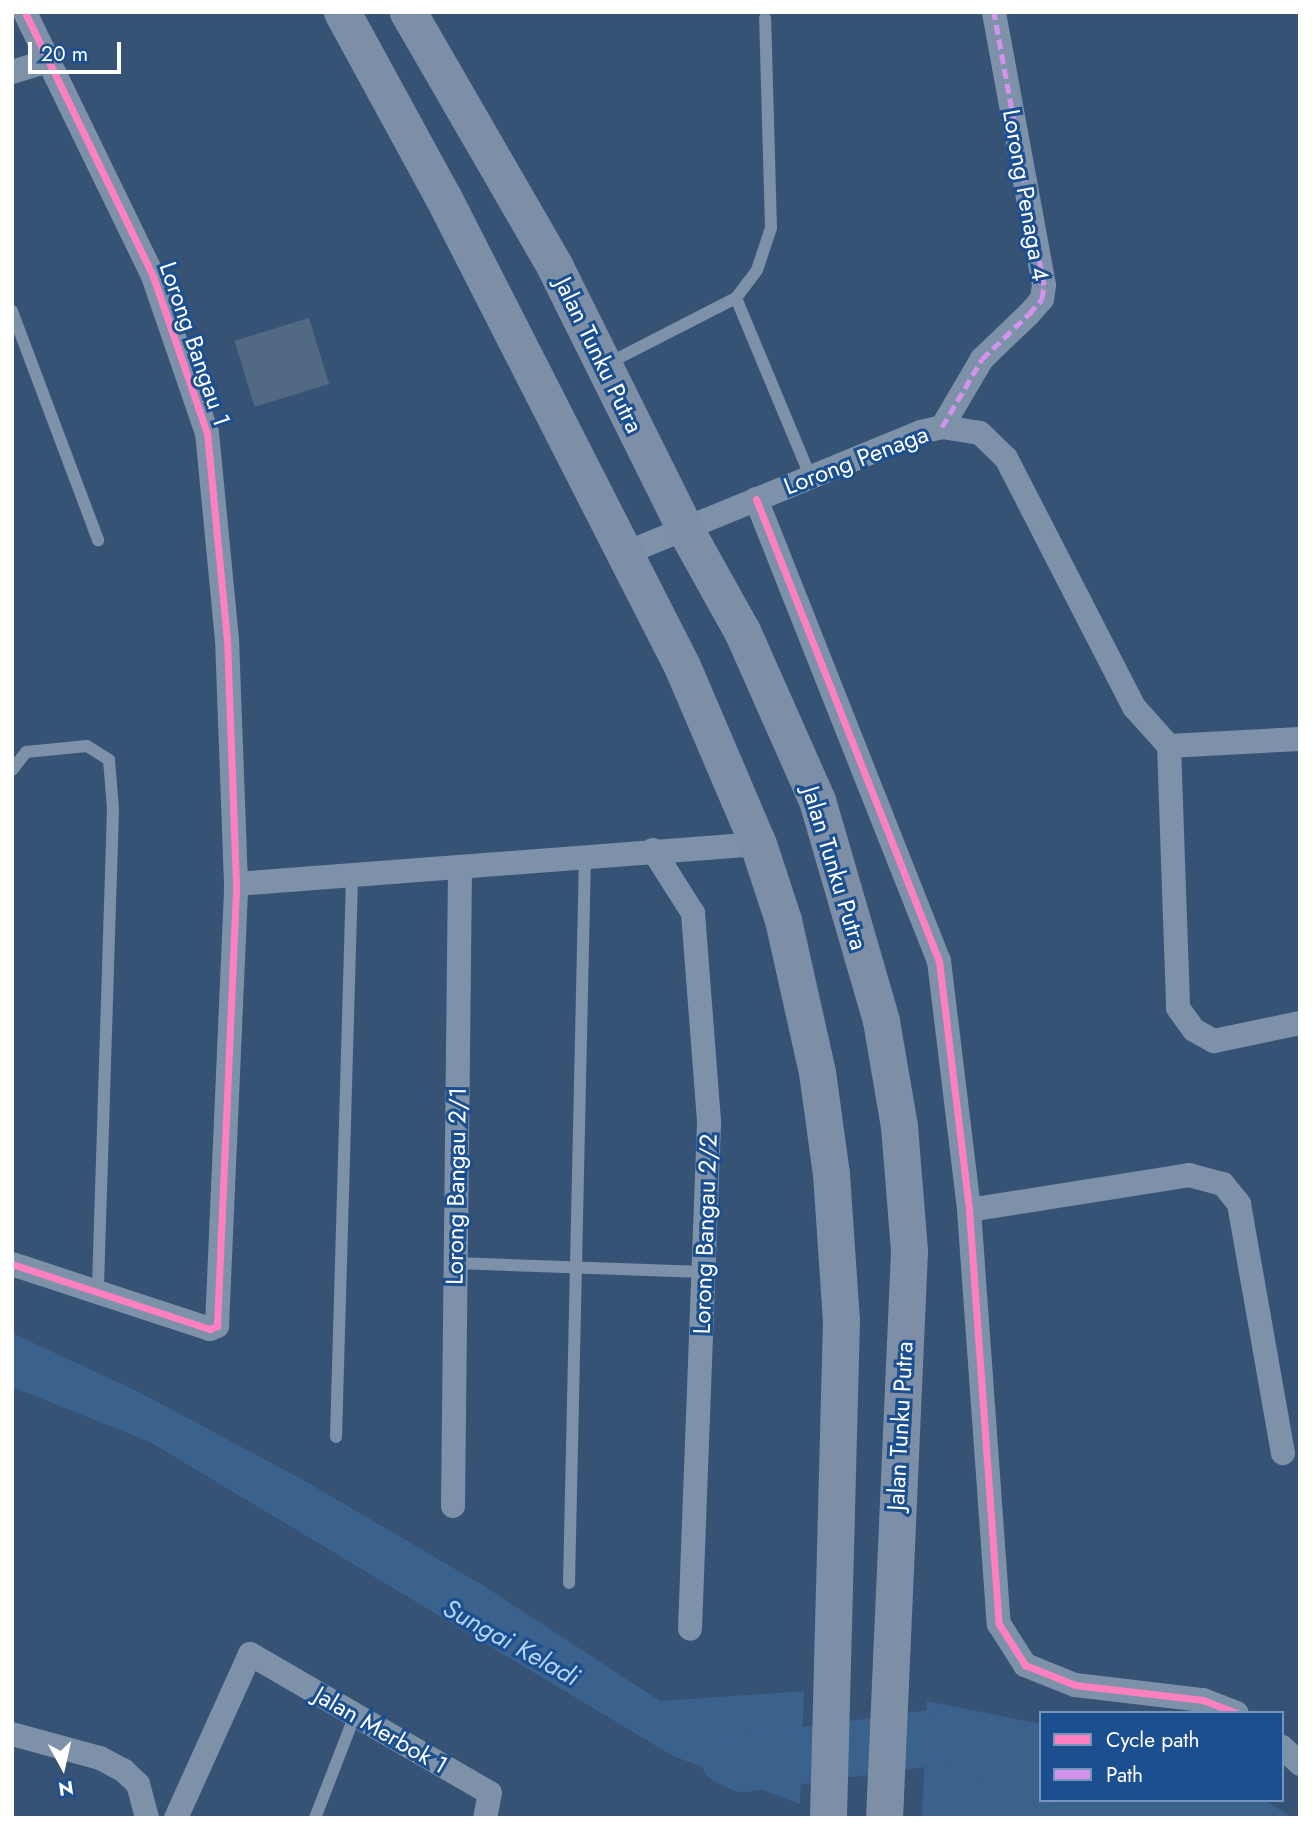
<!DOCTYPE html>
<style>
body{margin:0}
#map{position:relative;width:1312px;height:1830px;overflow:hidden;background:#365274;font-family:Jost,sans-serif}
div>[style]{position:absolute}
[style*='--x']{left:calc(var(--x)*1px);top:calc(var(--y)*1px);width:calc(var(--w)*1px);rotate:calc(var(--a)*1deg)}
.water>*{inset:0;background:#3b618d}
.river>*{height:56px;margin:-28px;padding:0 28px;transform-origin:28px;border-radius:28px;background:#3b618d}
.building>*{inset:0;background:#526984;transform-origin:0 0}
.lane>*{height:12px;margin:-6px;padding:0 6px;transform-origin:6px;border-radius:6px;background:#7d92a8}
.street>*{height:24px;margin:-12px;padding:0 12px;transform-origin:12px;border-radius:12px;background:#7d92a8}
.primary>*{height:37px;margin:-18.5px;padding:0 18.5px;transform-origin:18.5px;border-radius:18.5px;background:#7d8ea7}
.quiet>*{height:5px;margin-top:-2.5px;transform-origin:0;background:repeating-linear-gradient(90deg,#d193ec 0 10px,transparent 0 15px)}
.cycleway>*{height:7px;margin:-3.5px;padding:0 3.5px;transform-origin:3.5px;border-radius:3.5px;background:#ff80c0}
span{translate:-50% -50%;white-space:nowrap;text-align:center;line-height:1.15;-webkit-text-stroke:6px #1b4f8f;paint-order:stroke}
.street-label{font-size:24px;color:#fff}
.water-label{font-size:26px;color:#b5d3f5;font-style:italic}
.frame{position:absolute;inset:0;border:14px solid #fff;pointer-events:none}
.legend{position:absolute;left:1039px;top:1711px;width:245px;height:91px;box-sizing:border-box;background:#1b4f8f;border:2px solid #7695bc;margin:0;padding:9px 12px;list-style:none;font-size:21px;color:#fff}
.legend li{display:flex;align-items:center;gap:14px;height:35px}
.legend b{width:35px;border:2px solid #7695bc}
.north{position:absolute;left:28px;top:1732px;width:70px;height:70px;-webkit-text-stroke:5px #1b4f8f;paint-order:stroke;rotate:172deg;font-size:19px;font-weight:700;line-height:28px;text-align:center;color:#fff}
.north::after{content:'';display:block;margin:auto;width:24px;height:32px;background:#fff;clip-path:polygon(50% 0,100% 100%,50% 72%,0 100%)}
.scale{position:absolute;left:28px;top:42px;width:93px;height:32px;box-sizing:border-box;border:4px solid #fff;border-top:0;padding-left:9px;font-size:21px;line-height:24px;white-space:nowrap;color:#fff;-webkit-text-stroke:5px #1b4f8f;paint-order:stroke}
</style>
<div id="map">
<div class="water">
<i style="clip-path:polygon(12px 1333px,139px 1392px,305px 1481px,484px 1586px,660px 1701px,804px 1691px,800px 1804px,673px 1756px,150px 1442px,12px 1387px)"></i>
<i style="clip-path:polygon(927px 1701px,1041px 1724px,1041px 1800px,1265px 1800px,1293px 1818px,922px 1818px)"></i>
</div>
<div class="river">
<i style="--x:728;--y:1757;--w:17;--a:25"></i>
<i style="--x:743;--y:1764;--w:212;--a:-7.9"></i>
<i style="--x:953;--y:1735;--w:99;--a:27.1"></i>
</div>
<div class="building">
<i style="left:309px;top:318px;width:69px;height:78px;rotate:73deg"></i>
</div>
<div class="lane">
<i style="--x:736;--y:298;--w:195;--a:67.4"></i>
<i style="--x:12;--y:311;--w:245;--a:69.4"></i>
<i style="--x:607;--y:364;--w:145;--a:-27.1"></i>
<i style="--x:736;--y:298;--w:35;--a:-53"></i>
<i style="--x:757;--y:270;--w:44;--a:-71.6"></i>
<i style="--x:771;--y:228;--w:210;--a:-91.6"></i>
<i style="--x:12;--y:770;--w:23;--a:-52"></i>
<i style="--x:26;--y:752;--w:61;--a:-5.6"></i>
<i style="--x:87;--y:746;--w:26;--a:32"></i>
<i style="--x:109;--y:760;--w:49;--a:85.3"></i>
<i style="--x:113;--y:809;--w:485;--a:91.8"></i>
<i style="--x:455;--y:1263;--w:248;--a:2.1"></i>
<i style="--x:336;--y:1437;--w:560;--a:-88.36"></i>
<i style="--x:569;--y:1583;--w:727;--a:-88.74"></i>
<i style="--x:315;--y:1818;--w:110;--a:-68.8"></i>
</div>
<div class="street">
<i style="--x:12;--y:72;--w:41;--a:-17.1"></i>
<i style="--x:942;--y:427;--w:79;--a:-59.5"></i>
<i style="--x:982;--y:359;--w:65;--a:-43.8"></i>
<i style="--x:1029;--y:314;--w:20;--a:-49"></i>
<i style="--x:1042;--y:299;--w:14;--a:-82"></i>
<i style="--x:1044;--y:285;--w:278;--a:-100.4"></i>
<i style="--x:756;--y:499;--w:497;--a:68.4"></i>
<i style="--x:939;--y:961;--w:251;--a:83.1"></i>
<i style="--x:969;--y:1210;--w:415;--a:85.9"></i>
<i style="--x:999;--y:1624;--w:49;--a:57.6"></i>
<i style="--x:1025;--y:1665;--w:54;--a:21.8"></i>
<i style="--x:1075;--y:1685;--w:129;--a:6.7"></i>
<i style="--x:1203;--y:1700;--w:36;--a:21"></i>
<i style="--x:626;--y:553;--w:319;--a:-22.3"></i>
<i style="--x:921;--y:432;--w:22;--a:-13"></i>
<i style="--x:942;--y:427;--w:38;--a:9"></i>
<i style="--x:980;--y:433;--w:36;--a:44"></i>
<i style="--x:1006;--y:458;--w:280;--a:62.8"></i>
<i style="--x:1134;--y:707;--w:52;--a:48.1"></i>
<i style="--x:1169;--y:746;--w:262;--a:88"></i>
<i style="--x:1178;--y:1008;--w:27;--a:54"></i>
<i style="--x:1194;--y:1030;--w:23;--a:29"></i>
<i style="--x:1214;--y:1041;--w:88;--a:-11.8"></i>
<i style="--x:1169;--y:746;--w:131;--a:-3.1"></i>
<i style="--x:653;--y:850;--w:75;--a:57.6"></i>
<i style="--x:693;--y:913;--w:211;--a:85.6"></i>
<i style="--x:709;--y:1123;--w:506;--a:92.15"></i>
<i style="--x:236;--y:884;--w:524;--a:-4.38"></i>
<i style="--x:969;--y:1210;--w:223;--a:-9"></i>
<i style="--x:1189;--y:1175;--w:35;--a:15"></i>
<i style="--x:1223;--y:1184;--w:26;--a:51"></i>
<i style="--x:1239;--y:1204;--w:253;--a:80"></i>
<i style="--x:12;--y:1264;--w:208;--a:18.2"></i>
<i style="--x:210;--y:1329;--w:8;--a:-23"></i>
<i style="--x:217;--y:1326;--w:442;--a:-87.5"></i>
<i style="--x:236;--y:884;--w:244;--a:-92.1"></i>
<i style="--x:227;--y:640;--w:208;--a:-95.5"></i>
<i style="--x:207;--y:433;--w:166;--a:-109"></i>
<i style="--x:153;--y:276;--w:293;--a:-115.9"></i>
<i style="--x:453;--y:1506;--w:639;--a:-89.37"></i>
<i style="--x:12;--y:1734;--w:91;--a:15.3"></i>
<i style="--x:100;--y:1758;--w:27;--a:28"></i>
<i style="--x:124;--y:1771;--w:19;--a:43"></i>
<i style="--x:138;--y:1784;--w:35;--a:75"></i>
<i style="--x:1282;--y:1747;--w:25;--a:43"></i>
<i style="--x:176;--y:1818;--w:180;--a:-65.7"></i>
<i style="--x:250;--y:1654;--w:277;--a:30.1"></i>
<i style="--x:490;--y:1793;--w:25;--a:101"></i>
</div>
<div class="primary">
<i style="--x:342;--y:12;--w:211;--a:61.4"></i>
<i style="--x:443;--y:197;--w:526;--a:63"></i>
<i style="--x:682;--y:666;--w:194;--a:66.9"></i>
<i style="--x:758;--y:844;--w:80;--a:71.8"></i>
<i style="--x:783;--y:920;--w:156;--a:77.4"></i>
<i style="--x:817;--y:1072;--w:103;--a:82.2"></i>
<i style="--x:831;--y:1174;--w:146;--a:86.1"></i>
<i style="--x:841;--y:1320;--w:498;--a:91.5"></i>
<i style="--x:408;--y:12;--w:294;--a:60"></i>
<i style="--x:555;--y:267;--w:290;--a:63.6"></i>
<i style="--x:684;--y:527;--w:119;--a:60.9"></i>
<i style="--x:742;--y:631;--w:185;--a:66.1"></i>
<i style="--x:817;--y:800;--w:230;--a:73.8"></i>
<i style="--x:881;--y:1021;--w:107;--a:80.3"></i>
<i style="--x:899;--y:1126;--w:125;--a:85.4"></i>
<i style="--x:909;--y:1251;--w:568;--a:92.52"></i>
</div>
<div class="quiet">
<i style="--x:942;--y:427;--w:79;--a:-59.5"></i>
<i style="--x:982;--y:359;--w:65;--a:-43.8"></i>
<i style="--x:1029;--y:314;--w:20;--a:-49"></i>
<i style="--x:1042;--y:299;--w:14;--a:-82"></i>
<i style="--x:1044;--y:285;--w:278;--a:-100.4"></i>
</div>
<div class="cycleway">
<i style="--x:756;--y:499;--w:497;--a:68.4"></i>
<i style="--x:939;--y:961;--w:251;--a:83.1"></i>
<i style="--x:969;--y:1210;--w:415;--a:85.9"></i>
<i style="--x:999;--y:1624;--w:49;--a:57.6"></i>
<i style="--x:1025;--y:1665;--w:54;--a:21.8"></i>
<i style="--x:1075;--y:1685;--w:129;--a:6.7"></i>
<i style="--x:1203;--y:1700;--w:36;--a:21"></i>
<i style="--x:12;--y:1264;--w:208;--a:18.2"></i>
<i style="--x:210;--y:1329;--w:8;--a:-23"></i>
<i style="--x:217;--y:1326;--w:442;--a:-87.5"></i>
<i style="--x:236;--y:884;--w:244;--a:-92.1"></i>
<i style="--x:227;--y:640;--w:208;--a:-95.5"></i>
<i style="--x:207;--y:433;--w:166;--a:-109"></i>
<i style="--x:153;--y:276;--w:293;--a:-115.9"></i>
</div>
<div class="street-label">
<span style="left:1026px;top:195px;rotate:80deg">Lorong Penaga 4</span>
<span style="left:195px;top:344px;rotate:71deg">Lorong Bangau 1</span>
<span style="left:599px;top:355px;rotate:64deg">Jalan Tunku Putra</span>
<span style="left:856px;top:460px;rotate:-21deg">Lorong Penaga</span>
<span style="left:835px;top:868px;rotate:73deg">Jalan Tunku Putra</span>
<span style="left:456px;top:1186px;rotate:-89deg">Lorong Bangau 2/1</span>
<span style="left:705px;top:1234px;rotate:-88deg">Lorong Bangau 2/2</span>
<span style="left:900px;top:1426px;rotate:-87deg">Jalan Tunku Putra</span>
<span style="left:381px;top:1730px;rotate:30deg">Jalan Merbok 1</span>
</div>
<div class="water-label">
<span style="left:511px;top:1643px;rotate:29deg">Sungai Keladi</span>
</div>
<div class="frame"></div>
<ul class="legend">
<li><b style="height:9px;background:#ff80c0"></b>Cycle path</li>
<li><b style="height:9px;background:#d193ec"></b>Path</li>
</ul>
<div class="north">N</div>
<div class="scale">20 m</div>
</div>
